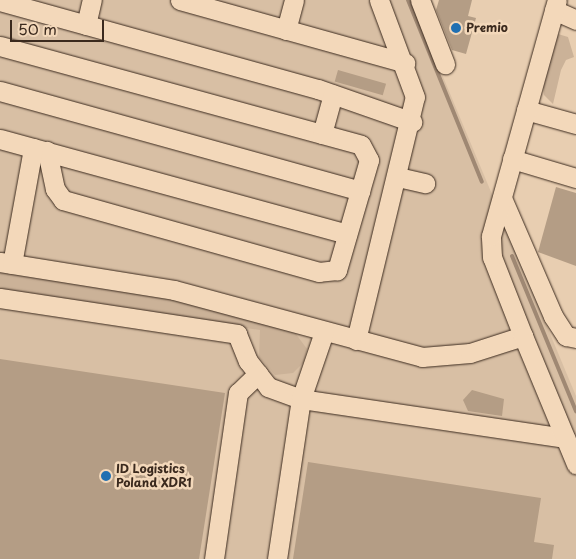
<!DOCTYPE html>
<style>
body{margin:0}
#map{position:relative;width:576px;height:559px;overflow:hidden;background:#e8ceb1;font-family:"Playpen Sans",sans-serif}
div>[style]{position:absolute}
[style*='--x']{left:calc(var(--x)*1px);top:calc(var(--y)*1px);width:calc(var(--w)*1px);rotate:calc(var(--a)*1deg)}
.built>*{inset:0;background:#d8bfa4}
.green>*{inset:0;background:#cbb298}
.stream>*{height:4px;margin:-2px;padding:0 2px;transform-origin:2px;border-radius:2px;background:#9f8873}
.building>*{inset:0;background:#b49d85;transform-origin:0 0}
.roads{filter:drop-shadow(0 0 1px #3b2a1e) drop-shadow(0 0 1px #3b2a1e)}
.minor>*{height:19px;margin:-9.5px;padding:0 9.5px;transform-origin:9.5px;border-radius:9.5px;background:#f3d8ba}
.dots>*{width:14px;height:14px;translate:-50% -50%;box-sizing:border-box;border:2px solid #f3d8ba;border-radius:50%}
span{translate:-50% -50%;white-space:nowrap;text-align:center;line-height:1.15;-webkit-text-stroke:5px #f3d8ba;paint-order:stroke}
.poi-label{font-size:12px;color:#3b2a1e;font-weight:700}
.left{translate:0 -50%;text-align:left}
.scale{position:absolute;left:10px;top:20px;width:94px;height:22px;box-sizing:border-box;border:2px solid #3b2a1e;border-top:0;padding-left:6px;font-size:15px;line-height:18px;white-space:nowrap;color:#3b2a1e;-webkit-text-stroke:4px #f3d8ba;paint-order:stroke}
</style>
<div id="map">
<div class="built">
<i style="clip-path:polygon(0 0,411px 0,576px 396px,576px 559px,0 559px)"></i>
</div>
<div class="green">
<i style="clip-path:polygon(558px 34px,568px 37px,574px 57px,566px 60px,561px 70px,553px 104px,544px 95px,543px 86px)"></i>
<i style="clip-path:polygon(0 269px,158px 293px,293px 330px,307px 349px,304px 362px,293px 373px,275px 375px,259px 357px,260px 330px,0 291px)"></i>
</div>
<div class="stream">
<i style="--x:408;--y:0;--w:196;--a:67.9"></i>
<i style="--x:512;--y:256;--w:168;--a:67.6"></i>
</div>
<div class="building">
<i style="clip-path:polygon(439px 0,472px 0,468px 16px,476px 18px,466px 54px,452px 50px,436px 10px)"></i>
<i style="left:338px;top:70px;width:50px;height:12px;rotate:16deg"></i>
<i style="clip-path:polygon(556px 187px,576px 193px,576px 266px,538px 252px)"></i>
<i style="clip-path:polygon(0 359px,225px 393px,199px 559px,0 559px)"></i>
<i style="clip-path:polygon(472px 390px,504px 399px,502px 416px,468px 411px,463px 400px)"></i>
<i style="clip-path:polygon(308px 462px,541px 498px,534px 542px,554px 545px,552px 559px,293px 559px)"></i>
</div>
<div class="roads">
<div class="minor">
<i style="--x:180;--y:0;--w:234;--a:15.6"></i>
<i style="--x:420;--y:0;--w:69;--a:68.7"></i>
<i style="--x:0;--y:1;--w:330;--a:15.5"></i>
<i style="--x:318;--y:89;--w:100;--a:19.3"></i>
<i style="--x:554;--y:10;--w:24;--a:24"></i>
<i style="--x:86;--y:25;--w:26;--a:-77"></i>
<i style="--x:286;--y:30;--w:31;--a:-75"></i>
<i style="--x:0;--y:46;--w:374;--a:15.3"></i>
<i style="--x:361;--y:145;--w:17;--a:62"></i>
<i style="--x:369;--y:160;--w:115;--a:106.2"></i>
<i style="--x:337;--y:270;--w:18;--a:174"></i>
<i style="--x:319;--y:272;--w:266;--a:-164.3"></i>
<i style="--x:63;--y:200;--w:14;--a:-126"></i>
<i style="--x:55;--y:189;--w:39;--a:-102"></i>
<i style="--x:0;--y:91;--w:374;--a:15.5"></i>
<i style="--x:526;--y:110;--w:52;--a:15.6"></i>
<i style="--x:322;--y:134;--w:41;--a:-74.6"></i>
<i style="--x:0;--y:139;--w:360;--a:15.3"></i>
<i style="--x:512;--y:159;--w:67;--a:16.5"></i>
<i style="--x:398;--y:177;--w:28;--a:13"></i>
<i style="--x:502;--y:198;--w:129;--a:66.6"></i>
<i style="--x:553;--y:316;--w:24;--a:57"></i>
<i style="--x:566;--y:336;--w:10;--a:11"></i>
<i style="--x:0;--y:262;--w:176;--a:9.1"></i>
<i style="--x:174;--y:290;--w:257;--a:15.1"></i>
<i style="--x:422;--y:357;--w:48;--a:-4.8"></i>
<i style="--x:470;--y:353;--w:56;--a:-17.8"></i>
<i style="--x:523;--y:336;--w:85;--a:-111.4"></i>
<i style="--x:492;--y:257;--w:21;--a:-93"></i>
<i style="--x:491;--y:236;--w:245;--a:-74.4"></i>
<i style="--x:12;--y:264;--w:118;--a:-79.7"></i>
<i style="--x:0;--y:298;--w:240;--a:8.6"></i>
<i style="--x:237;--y:334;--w:29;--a:68"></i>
<i style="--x:248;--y:361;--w:33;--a:52"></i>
<i style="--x:268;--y:387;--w:35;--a:20"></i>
<i style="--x:301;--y:399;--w:267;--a:8.4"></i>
<i style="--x:523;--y:336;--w:139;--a:67.5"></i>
<i style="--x:356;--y:340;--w:250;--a:-76.4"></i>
<i style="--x:415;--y:97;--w:103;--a:-110.4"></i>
<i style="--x:214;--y:559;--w:168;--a:-81.8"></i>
<i style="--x:238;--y:393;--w:28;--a:-44"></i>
<i style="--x:277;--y:559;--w:162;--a:-81.5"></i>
<i style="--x:301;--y:399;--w:71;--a:-71.1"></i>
</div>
</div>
<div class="dots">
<i style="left:456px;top:28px;background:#1f6fb2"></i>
<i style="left:106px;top:476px;background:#1f6fb2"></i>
</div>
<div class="poi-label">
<span class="left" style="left:466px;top:28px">Premio</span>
<span class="left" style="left:116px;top:476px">ID Logistics<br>Poland XDR1</span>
</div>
<div class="scale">50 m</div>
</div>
